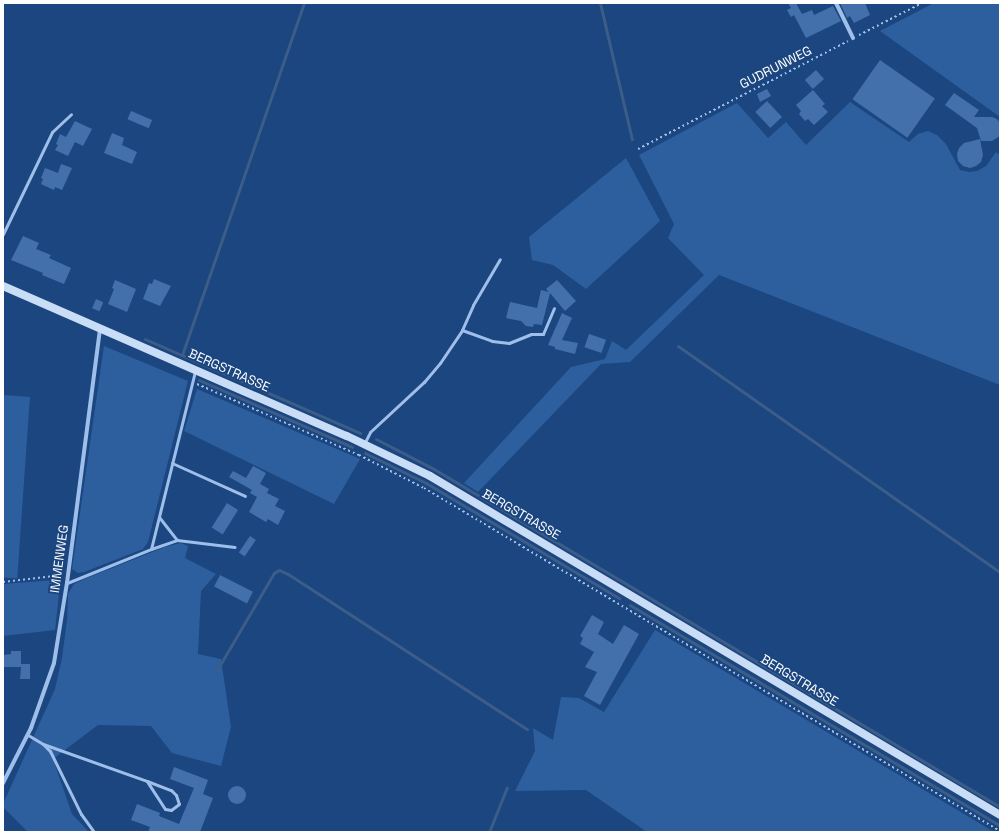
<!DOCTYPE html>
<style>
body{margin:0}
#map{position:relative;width:1003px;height:835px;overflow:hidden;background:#1b4680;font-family:"Space Grotesk",sans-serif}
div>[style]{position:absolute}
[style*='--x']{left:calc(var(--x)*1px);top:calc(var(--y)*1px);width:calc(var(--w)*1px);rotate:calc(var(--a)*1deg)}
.green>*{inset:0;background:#2d5f9f;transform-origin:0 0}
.stream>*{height:3px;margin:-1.5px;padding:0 1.5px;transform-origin:1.5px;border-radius:1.5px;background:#3c5d88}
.building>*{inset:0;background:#4370ab;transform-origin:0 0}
.round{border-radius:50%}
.path>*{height:2px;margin-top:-1px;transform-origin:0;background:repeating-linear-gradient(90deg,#9ebfea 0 2px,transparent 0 5px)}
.lane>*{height:3px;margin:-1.5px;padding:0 1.5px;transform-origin:1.5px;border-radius:1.5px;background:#9ebfea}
.street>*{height:4px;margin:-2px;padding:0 2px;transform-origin:2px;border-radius:2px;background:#9ebfea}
.secondary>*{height:8px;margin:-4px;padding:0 4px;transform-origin:4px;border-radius:4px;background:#caddf7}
span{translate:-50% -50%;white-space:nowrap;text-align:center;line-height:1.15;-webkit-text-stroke:4px #1b4680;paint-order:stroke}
.street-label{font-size:13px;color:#fff}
.frame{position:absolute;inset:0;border:4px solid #fff;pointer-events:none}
</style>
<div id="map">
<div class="green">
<i style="clip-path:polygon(934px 3px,1000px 3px,1000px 117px,880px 31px)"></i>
<i style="clip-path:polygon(850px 102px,909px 142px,918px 134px,928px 131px,937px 135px,946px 144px,960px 170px,969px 172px,977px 171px,986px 166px,996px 152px,1000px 155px,1000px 385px,719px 275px,630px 362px,601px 364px,478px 492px,464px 483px,571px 367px,605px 359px,612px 341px,626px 350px,704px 275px,668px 238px,674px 224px,639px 155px,737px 103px,768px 138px,786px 122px,806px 145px)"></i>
<i style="clip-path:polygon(626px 158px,660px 221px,586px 289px,553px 265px,532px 260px,529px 237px)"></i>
<i style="clip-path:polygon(104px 346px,188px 381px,148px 542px,143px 549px,84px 572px,78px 573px,72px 569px)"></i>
<i style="clip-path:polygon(197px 389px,360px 459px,334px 504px,184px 431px)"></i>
<i style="left:3px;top:395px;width:27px;height:182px;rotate:4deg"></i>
<i style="clip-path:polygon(180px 543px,188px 546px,185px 558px,216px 574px,201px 591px,198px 654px,221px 659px,231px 727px,221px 766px,172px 753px,151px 726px,98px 725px,53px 759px,72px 814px,89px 832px,28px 832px,3px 807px,3px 804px,55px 689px,62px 658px,67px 620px,68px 594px,74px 584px,87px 578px,165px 547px)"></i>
<i style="clip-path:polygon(56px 580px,60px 585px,55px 630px,3px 636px,3px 584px)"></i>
<i style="clip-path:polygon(655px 630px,909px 781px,994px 832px,647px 832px,586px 790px,515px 791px,535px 751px,533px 728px,553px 740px,561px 697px,579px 698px,604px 712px)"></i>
</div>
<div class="stream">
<i style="--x:600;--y:3;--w:140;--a:76.8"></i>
<i style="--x:145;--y:339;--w:235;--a:23.6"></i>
<i style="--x:678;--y:346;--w:393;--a:35.1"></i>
<i style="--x:182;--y:355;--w:373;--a:-70.9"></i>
<i style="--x:199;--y:380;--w:167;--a:23.6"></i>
<i style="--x:376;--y:439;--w:65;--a:27.3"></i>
<i style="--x:434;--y:469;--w:659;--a:30.84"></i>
<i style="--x:365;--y:453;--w:68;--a:26.2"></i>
<i style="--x:426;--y:483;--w:225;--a:30.8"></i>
<i style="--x:630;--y:605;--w:431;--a:30.8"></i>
<i style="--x:217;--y:670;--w:113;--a:-59.6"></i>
<i style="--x:274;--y:573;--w:6;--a:-31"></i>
<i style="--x:279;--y:570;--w:10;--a:24"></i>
<i style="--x:288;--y:574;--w:285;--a:33"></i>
<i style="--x:489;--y:832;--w:48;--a:-68.2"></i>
</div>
<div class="building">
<i style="clip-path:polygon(788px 3px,796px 3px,802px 14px,812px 10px,814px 15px,833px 6px,841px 21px,806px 38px,794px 15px,791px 17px,787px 10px,791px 8px)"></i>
<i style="clip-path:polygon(840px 3px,865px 3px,870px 15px,854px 23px,850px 16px,847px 18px)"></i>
<i style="left:880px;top:60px;width:67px;height:48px;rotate:35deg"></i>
<i style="left:816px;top:70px;width:12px;height:15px;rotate:48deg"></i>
<i style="clip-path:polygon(767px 89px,771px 96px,760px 102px,757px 94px)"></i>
<i style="clip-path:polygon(813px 90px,825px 104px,822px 106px,828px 112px,814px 125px,808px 119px,805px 121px,799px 114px,801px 111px,796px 105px)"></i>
<i style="clip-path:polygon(954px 93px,979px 110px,974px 117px,992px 117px,997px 119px,1000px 123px,1000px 136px,992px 141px,981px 141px,977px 128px,945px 105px)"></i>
<i style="left:767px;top:101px;width:22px;height:16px;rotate:47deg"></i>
<i style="left:131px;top:111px;width:23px;height:9px;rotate:23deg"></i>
<i style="clip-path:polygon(75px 121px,92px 129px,83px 146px,75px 142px,68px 156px,55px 150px,58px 145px,56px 144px,60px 134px,66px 137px)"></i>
<i style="clip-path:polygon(112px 133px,124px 138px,122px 145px,137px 152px,132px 164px,104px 153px)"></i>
<i style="clip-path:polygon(980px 139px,983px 155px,981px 162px,976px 166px,970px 168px,963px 166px,958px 161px,957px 154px,959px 148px,964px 143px)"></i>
<i style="clip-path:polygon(61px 164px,72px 168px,62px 190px,55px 187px,54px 190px,41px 184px,43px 179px,41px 178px,45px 168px,58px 173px)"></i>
<i style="clip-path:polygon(23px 236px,39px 243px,36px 249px,51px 255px,49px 258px,71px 268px,64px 284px,42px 275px,43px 273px,11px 260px)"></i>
<i style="clip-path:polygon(154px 279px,171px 286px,160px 306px,143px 299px,149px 283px,152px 284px)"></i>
<i style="clip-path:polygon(115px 280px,136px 289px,127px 312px,108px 304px,114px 289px,112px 288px)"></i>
<i style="clip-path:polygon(557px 280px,576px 301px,565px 311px,550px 293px,542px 325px,534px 324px,533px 327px,526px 326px,521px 321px,506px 318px,510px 302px,537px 308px,541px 290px,549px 292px,546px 289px)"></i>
<i style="left:96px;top:299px;width:8px;height:10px;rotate:23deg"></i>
<i style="clip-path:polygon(562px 313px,572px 318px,562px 340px,578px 343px,575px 354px,555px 349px,555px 347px,548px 345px)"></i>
<i style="left:589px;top:334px;width:18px;height:14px;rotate:19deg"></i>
<i style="clip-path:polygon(253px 466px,266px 473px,260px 484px,269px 489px,267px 493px,279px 499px,275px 506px,285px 511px,278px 525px,268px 519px,266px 522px,249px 512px,257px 497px,250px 493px,252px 490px,229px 477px,233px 471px,246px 478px)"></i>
<i style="left:227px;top:503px;width:13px;height:29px;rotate:32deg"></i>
<i style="left:250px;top:536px;width:7px;height:20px;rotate:34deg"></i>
<i style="left:220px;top:575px;width:37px;height:13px;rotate:27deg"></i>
<i style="clip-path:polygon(592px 615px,604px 622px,598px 634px,613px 644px,624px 625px,639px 634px,600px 705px,584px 696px,597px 672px,585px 667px,594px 652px,580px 644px,583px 638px,580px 636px)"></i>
<i style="clip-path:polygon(11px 651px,21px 651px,21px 664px,30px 664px,30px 679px,20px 679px,21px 667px,3px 667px,3px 655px,11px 654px)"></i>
<i style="clip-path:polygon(174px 767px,208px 780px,203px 794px,213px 798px,200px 832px,148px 832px,150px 827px,131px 820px,137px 804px,160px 813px,159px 816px,179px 824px,194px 788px,170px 779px)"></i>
<i class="round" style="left:228px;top:786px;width:18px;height:18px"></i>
</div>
<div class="path">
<i style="--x:859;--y:35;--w:71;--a:-26.9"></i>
<i style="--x:638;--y:149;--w:236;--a:-27.2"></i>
<i style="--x:197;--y:384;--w:177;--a:23.7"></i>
<i style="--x:359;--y:455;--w:73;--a:26.9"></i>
<i style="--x:424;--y:488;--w:670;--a:30.77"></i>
<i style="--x:3;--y:582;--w:60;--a:-6.7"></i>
</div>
<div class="lane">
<i style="--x:3;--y:234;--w:113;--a:-64.3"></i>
<i style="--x:52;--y:132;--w:26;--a:-43"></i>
<i style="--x:462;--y:330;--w:32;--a:20"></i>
<i style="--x:492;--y:341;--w:17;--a:7"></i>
<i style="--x:509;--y:343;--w:24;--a:-22"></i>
<i style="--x:531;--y:334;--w:12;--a:0"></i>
<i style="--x:543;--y:334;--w:28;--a:-67"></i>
<i style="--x:364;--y:444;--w:13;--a:-63"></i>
<i style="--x:370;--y:432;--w:74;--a:-42.8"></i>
<i style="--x:424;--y:382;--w:25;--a:-50"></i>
<i style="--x:440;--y:363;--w:40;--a:-56"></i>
<i style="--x:462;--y:330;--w:27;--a:-66"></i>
<i style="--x:473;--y:305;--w:53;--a:-59.6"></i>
<i style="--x:172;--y:463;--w:80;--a:24.3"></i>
<i style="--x:159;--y:517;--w:29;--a:52"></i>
<i style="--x:151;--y:549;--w:183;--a:-76.1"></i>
<i style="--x:67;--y:583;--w:91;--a:-22"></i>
<i style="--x:151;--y:549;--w:28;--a:-19"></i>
<i style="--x:177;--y:540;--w:58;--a:6.9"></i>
<i style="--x:28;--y:735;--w:17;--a:31"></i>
<i style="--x:43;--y:744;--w:10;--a:45"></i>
<i style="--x:50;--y:751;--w:70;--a:63.8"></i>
<i style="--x:81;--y:814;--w:22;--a:54"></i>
<i style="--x:43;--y:744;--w:110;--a:19.6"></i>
<i style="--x:147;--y:781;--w:26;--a:21"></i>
<i style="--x:171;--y:790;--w:7;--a:45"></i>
<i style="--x:176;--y:795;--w:9;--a:72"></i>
<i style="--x:179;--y:804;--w:10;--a:143"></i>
<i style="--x:171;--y:810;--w:6;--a:-171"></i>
<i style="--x:165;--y:809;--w:33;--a:-123"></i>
</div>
<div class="street">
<i style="--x:836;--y:3;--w:39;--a:64"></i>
<i style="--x:3;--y:783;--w:62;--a:-63"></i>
<i style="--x:31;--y:728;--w:69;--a:-70.5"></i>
<i style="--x:54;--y:663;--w:81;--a:-80.8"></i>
<i style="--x:67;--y:583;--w:257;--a:-82.6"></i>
</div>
<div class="secondary">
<i style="--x:3;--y:286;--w:375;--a:23.6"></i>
<i style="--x:347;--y:436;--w:92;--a:25.7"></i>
<i style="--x:430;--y:476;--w:663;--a:30.74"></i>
</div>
<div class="street-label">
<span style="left:776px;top:68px;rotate:-27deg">GUDRUNWEG</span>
<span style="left:229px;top:371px;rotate:24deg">BERGSTRASSE</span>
<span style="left:521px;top:515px;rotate:30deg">BERGSTRASSE</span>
<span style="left:60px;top:559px;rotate:-82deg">IMMENWEG</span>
<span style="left:799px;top:681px;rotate:31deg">BERGSTRASSE</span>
</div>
<div class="frame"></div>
</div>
